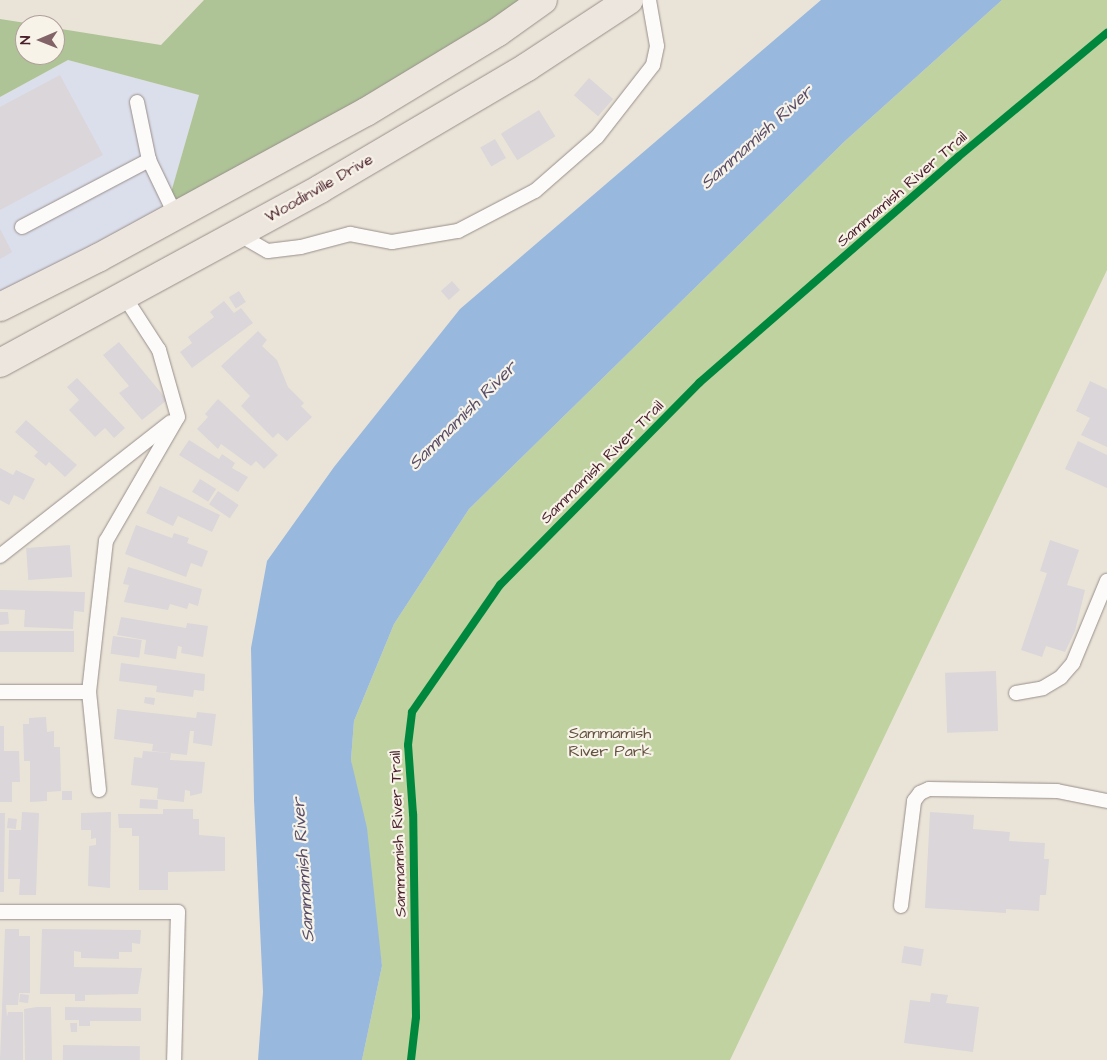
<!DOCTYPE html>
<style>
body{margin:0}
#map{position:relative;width:1107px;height:1060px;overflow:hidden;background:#eae4d8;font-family:"Architects Daughter",sans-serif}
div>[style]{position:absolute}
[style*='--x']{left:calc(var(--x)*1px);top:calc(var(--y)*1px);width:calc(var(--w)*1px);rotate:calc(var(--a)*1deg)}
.built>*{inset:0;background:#dbdeeb}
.green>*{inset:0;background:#bfd29f}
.forest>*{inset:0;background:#aec497}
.water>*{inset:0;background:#99b8de}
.building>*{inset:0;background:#dbd6d9;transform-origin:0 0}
.roads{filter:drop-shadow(0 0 1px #998f8b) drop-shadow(0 0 1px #998f8b)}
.lane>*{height:14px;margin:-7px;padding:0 7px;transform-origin:7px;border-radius:7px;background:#fcfbf9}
.primary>*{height:28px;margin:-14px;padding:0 14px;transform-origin:14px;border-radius:14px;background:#ede6de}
.cycleway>*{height:8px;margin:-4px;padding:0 4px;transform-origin:4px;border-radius:4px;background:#00873e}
span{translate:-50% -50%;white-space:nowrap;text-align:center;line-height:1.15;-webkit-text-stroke:4.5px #f7f3e8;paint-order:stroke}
.street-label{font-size:16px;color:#4a1f2b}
.park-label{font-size:16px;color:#635140}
.water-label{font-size:18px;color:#594e6a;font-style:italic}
.north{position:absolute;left:15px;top:15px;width:50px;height:50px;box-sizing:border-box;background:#f7f3e8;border:1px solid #b29e9c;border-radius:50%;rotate:269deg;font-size:14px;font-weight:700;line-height:20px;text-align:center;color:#4a1f2b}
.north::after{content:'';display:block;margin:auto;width:18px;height:22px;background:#826468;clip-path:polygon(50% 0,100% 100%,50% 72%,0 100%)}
</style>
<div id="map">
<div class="built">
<i style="clip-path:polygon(68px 60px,199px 95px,162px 224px,0 307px,0 97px)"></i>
</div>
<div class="green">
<i style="clip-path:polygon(1002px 0,1107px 0,1107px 270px,730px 1060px,362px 1060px,382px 966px,351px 760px,354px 721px,394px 624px,469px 509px,845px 141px)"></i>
</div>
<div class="forest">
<i style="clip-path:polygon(204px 0,543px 0,162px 224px,199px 95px,68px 60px,0 97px,0 19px,39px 25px,25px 25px,25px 55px,55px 55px,55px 28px,161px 45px)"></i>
</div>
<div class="water">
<i style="clip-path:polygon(821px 0,1002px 0,845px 141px,469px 509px,394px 624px,354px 721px,351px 760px,367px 828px,382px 966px,362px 1060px,258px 1060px,263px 992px,254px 800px,251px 648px,267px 561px,334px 467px,460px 309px)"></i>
</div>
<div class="building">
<i style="clip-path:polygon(60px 75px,103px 155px,0 210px,0 107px)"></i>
<i style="left:589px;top:78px;width:32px;height:23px;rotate:41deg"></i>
<i style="left:539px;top:110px;width:31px;height:45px;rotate:58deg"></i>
<i style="left:495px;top:139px;width:22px;height:17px;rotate:60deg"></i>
<i style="clip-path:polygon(0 229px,12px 252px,0 259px)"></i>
<i style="left:452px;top:281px;width:12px;height:15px;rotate:48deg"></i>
<i style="left:239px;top:291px;width:13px;height:12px;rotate:58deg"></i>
<i style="clip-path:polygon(224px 301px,234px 313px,241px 308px,253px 323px,192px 368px,180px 352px,192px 343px,188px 337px,214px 317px,210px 312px)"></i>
<i style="clip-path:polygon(258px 331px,267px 340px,262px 346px,277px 360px,288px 387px,304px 403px,301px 406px,312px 417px,287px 441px,278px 433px,273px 438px,241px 406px,250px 396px,221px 366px)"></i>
<i style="clip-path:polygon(119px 342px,167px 400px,142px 420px,119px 393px,129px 386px,103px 355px)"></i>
<i style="clip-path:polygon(77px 378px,125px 428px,114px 438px,105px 428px,95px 437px,69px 410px,79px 400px,67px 387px)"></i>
<i style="clip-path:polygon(1090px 381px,1107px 389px,1107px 447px,1081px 435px,1090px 418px,1076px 411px)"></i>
<i style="clip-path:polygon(218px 399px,278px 455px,264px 469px,256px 461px,251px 466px,221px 444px,218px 449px,197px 429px,208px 417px,205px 414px)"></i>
<i style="clip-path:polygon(26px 420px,77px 465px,65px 477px,49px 462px,46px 466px,34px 456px,38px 452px,15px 432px)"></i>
<i style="clip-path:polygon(189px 440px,219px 459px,222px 454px,235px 463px,232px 468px,248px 477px,238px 492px,179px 455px)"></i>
<i style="clip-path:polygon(1078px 441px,1107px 455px,1107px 488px,1065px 469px)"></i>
<i style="clip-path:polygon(0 468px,13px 475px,16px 470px,35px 479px,24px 500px,14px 495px,9px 505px,0 500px)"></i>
<i style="left:200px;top:479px;width:19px;height:15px;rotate:32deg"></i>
<i style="clip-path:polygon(160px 486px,220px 515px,212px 532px,178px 516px,173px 526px,146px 513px)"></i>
<i style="left:218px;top:491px;width:25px;height:16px;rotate:34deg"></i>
<i style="clip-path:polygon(136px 525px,172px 538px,174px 533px,189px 538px,187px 543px,208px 551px,202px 567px,191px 563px,186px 577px,125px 554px)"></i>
<i style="clip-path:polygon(1050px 540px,1079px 550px,1067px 585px,1085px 590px,1075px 631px,1065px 652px,1046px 646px,1042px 657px,1021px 650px,1047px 573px,1040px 571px)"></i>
<i style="left:70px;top:545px;width:32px;height:44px;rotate:86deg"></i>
<i style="clip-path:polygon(128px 567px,202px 589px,198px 606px,189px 603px,187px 609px,170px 604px,168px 610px,124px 602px,129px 585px,123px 584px)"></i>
<i style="clip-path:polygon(0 590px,85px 592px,84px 612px,74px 611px,73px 629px,24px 627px,25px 610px,0 609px)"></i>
<i style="clip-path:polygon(0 612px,8px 612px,9px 624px,0 625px)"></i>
<i style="clip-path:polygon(121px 617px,186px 628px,187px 623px,208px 626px,203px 657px,181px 653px,182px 647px,178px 646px,176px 659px,144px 654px,146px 640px,117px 635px)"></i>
<i style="left:0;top:631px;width:74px;height:21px"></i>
<i style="left:113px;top:636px;width:29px;height:18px;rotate:8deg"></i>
<i style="clip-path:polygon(121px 663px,205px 674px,204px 691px,194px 690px,193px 697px,156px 692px,157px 686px,119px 681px)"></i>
<i style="left:996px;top:671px;width:60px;height:51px;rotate:88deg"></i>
<i style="clip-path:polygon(145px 697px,155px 698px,154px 705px,144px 703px)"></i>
<i style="clip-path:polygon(117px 709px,196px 718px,197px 712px,216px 714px,212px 746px,193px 743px,194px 731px,190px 731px,187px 755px,152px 751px,153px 744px,114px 739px)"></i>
<i style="clip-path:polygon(46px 717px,47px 732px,54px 731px,54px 747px,60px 747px,61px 791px,47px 792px,47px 801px,30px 802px,30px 761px,24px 761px,23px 724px,29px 724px,29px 718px)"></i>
<i style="clip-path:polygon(0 726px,4px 726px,4px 751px,19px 751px,20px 782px,12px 782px,12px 802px,0 802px)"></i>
<i style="clip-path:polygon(143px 751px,171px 753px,170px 760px,205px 762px,202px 793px,190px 796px,190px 791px,185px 790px,184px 802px,157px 799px,158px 788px,131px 785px,134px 757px,142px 758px)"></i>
<i style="left:62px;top:791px;width:10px;height:9px"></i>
<i style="left:140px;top:799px;width:18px;height:9px;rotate:3deg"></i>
<i style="clip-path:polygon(163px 809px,193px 809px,193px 819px,199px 819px,199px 835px,225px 837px,225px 871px,168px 872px,168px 890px,139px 890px,139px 836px,132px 836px,132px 828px,119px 828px,118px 814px,163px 814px)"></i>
<i style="clip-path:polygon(22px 812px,39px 813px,36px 895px,19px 895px,20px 879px,8px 879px,9px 830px,21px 830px)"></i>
<i style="clip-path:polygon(111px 812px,110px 888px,88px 886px,89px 846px,96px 845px,96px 838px,91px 839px,91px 830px,81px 830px,81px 813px)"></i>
<i style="clip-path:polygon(930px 812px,974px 815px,973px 829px,1010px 832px,1009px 841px,1045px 843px,1044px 859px,1049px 859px,1046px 895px,1040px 895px,1039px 911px,1006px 909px,1006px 913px,925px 908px)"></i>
<i style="clip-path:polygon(0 813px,5px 813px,4px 892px,0 892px)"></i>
<i style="left:8px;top:818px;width:9px;height:10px;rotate:6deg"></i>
<i style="clip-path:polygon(5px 929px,19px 929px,19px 936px,30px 936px,30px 993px,19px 993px,18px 1005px,6px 1005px,7px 1017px,8px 1012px,23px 1012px,23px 1060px,0 1060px)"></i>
<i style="clip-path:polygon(42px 929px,141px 930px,140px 944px,132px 943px,132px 952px,119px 952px,119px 959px,81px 958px,81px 952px,74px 951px,74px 967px,142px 968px,138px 994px,85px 995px,85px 1001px,75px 1001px,75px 994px,40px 994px)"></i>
<i style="left:904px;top:946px;width:20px;height:17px;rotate:9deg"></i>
<i style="clip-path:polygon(931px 993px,948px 995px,946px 1003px,979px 1007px,973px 1052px,904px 1043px,910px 1000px,930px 1002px)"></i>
<i style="left:20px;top:994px;width:9px;height:8px;rotate:6deg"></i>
<i style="clip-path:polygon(37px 1007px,51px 1007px,52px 1060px,25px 1060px,24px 1009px)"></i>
<i style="clip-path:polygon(65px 1007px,141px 1008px,141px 1021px,90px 1021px,90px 1026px,79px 1026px,79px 1020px,65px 1020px)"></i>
<i style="clip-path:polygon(70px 1023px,77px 1023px,77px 1032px,71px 1032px)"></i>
<i style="left:63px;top:1045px;width:77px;height:15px;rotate:1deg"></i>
</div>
<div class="roads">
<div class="lane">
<i style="--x:137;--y:102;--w:59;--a:78.3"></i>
<i style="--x:22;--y:227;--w:144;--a:-27.8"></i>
<i style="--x:149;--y:160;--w:62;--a:64.3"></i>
<i style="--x:238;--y:234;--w:34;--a:30"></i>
<i style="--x:268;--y:251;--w:33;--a:-7"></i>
<i style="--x:301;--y:247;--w:51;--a:-14.9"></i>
<i style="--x:350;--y:234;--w:43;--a:10.8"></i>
<i style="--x:392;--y:242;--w:67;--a:-9.5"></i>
<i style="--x:458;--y:231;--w:87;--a:-27.5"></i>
<i style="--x:535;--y:191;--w:82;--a:-41.1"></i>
<i style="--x:597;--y:137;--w:91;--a:-52.1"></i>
<i style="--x:653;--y:65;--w:19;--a:-78"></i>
<i style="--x:657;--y:46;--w:47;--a:-99.9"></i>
<i style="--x:0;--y:556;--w:217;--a:-38.1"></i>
<i style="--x:0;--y:692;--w:89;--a:0"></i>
<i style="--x:1016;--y:693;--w:27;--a:-10"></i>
<i style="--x:1043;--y:688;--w:21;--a:-31"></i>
<i style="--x:1061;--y:677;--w:18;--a:-49"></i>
<i style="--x:1073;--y:663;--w:89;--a:-67.5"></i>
<i style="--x:99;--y:790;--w:99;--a:-95.8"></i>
<i style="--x:89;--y:692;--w:152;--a:-83.6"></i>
<i style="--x:106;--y:541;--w:143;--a:-59.9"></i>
<i style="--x:178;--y:417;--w:70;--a:-105.8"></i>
<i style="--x:159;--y:350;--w:64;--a:-122.9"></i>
<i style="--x:901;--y:906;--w:106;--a:-82.9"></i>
<i style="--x:914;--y:801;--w:10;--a:-53"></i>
<i style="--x:920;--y:793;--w:10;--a:-24"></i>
<i style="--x:929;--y:789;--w:128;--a:0.9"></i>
<i style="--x:1057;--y:791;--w:51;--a:11.3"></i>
<i style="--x:0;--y:912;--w:178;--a:0"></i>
<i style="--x:178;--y:912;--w:148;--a:91.5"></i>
</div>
<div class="primary">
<i style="--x:0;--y:307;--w:110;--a:-26.6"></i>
<i style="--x:98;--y:258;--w:305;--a:-28.6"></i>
<i style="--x:366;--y:112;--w:154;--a:-31.2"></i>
<i style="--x:498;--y:32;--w:55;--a:-35.4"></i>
<i style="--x:0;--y:363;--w:364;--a:-28.5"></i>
<i style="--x:320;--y:189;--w:240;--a:-30.5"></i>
<i style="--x:527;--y:67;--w:122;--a:-33.3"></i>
</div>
</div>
<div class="cycleway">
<i style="--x:411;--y:1060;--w:43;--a:-83.4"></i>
<i style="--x:416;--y:1017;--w:203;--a:-90.8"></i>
<i style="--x:413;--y:814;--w:69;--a:-94.1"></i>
<i style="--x:408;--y:745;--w:33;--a:-83"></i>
<i style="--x:412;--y:712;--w:155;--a:-55.3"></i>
<i style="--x:500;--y:585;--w:284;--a:-45.4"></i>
<i style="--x:699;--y:383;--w:344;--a:-41.1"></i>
<i style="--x:958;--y:157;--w:194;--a:-39.8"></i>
</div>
<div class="street-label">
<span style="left:319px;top:188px;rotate:-30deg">Woodinville Drive</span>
<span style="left:902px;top:189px;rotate:-41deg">Sammamish River Trail</span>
<span style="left:602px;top:462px;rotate:-45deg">Sammamish River Trail</span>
<span style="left:398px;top:834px;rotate:-92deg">Sammamish River Trail</span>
</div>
<div class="park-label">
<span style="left:610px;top:742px">Sammamish<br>River Park</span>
</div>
<div class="water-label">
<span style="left:757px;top:138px;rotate:-42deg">Sammamish River</span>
<span style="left:463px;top:416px;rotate:-45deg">Sammamish River</span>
<span style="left:304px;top:870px;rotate:-94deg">Sammamish River</span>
</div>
<div class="north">N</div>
</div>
